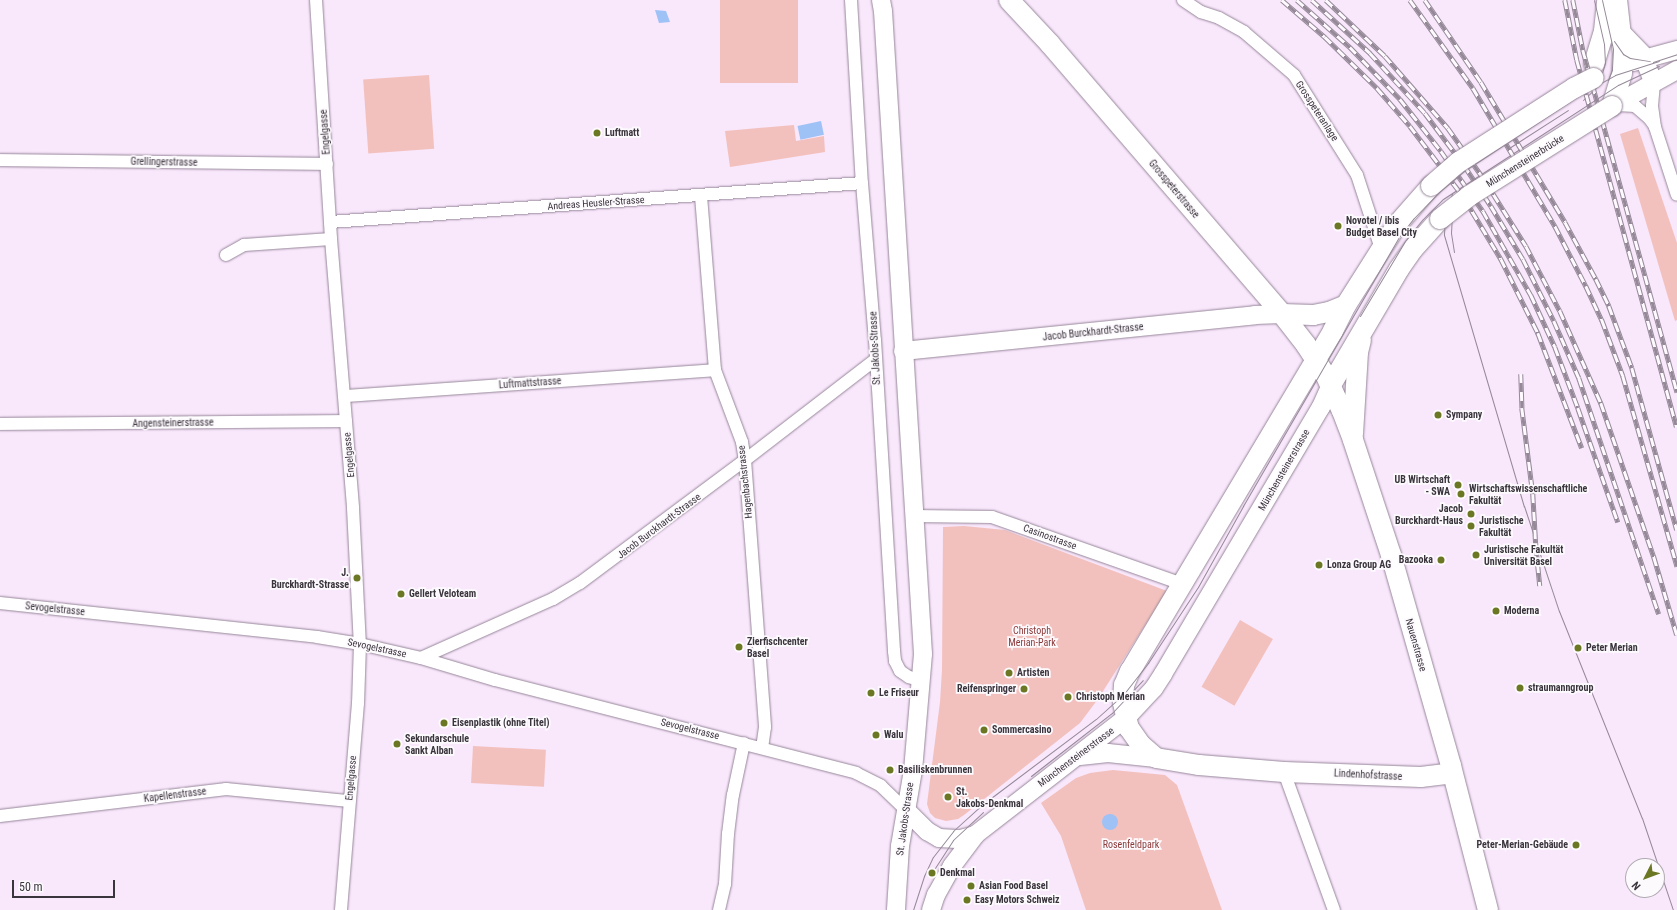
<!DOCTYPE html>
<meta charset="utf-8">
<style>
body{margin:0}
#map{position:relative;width:1677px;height:910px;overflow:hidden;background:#f9e7fc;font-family:"Roboto Condensed",sans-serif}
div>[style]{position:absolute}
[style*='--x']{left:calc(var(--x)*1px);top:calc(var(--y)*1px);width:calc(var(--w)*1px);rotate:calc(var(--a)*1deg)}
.green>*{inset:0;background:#f2c1bd;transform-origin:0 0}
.water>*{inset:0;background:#9ec1f6;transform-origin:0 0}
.round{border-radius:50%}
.roads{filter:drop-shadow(0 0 1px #968699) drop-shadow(0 0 1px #968699)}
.street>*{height:12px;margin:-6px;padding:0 6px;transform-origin:6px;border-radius:6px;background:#fff}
.secondary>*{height:18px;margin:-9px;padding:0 9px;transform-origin:9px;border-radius:9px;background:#fff}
.primary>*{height:20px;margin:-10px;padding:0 10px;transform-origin:10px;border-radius:10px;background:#fff}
.tram>*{height:1px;margin:-0.5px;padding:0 0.5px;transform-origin:0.5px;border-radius:0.5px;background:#958998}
.rail>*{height:4.5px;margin-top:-2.25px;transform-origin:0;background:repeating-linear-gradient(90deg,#fdfafe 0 9px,#958998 0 18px);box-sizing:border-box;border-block:1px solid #958998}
.bridges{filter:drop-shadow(0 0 1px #968699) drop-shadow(0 0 1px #968699)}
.primary-bridge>*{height:20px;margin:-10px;padding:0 10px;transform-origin:10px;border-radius:10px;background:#fff}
.dots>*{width:11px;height:11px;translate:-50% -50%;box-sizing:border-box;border:2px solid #fdfafe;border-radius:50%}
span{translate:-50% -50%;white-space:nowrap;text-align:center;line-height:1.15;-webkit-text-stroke:3.5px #fdfafe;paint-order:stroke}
.street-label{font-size:10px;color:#3a343c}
.poi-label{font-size:10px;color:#3a343c;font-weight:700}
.left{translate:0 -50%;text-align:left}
.right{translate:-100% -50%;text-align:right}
.park-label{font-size:10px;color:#8c3938}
.north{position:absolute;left:1625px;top:858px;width:40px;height:40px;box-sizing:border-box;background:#fdfafe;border:1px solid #afabb0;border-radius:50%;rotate:228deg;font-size:11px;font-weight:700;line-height:16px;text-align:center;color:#3a343c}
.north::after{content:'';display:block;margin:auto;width:14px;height:18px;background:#6b7723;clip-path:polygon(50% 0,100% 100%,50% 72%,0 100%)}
.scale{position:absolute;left:12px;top:880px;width:103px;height:18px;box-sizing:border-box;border:2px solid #3a343c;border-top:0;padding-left:5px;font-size:12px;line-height:14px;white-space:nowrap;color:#3a343c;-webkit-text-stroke:3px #fdfafe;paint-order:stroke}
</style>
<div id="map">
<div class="green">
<i style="left:720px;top:0;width:78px;height:83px"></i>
<i style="left:429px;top:75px;width:74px;height:66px;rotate:86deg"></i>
<i style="clip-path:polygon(794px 125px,796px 141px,824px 136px,825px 152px,730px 167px,725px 131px)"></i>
<i style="clip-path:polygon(1638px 128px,1677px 243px,1677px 320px,1675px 321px,1620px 134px)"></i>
<i style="clip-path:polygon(964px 526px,1005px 530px,1167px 591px,1098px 699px,1080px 723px,964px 815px,958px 819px,946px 821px,935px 818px,930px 813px,927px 804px,940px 702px,942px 670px,943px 527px)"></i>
<i style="left:1240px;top:620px;width:38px;height:77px;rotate:30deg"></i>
<i style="left:473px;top:746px;width:73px;height:37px;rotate:3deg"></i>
<i style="clip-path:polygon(1113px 770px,1165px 775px,1177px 785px,1222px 910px,1086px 910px,1061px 836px,1041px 803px,1076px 778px,1090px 773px)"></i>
</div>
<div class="water">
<i style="clip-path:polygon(655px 10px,666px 11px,670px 22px,659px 23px)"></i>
<i style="left:821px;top:121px;width:14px;height:24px;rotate:78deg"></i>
<i class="round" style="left:1102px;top:814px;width:16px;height:16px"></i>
</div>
<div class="roads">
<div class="street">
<i style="--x:316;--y:0;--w:239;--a:86.4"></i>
<i style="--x:331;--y:239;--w:270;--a:85.3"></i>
<i style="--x:353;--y:508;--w:136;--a:87.1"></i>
<i style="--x:360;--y:644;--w:59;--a:91.9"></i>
<i style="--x:358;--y:703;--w:208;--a:94.7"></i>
<i style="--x:851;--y:0;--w:183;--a:86.6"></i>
<i style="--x:862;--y:183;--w:158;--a:85.3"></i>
<i style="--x:875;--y:340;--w:312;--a:86.5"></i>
<i style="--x:894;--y:651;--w:10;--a:84"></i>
<i style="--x:895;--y:661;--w:11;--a:63"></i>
<i style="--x:900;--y:671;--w:11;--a:34"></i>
<i style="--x:909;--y:677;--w:13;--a:18"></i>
<i style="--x:1183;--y:0;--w:22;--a:34"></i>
<i style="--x:1201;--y:12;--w:19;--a:18"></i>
<i style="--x:1219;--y:18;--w:29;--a:29"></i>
<i style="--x:1244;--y:32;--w:66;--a:40.7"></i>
<i style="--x:1294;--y:75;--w:118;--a:57.8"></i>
<i style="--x:1357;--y:175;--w:78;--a:72"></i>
<i style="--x:1654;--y:83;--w:23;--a:95"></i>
<i style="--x:1652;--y:106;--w:21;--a:82"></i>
<i style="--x:1655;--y:127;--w:71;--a:72.1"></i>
<i style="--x:1617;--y:105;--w:18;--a:3"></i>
<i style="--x:1635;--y:106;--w:18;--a:41"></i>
<i style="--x:1649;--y:118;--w:9;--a:54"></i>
<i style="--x:0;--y:160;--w:327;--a:0.7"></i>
<i style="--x:701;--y:196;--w:175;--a:85.4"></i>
<i style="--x:715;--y:370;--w:77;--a:69.4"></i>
<i style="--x:742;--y:442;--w:18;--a:81"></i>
<i style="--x:745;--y:460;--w:268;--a:85.7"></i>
<i style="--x:765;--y:727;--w:21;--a:98"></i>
<i style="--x:330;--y:222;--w:533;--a:-4.19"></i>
<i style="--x:226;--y:255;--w:21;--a:-29"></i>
<i style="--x:244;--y:245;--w:87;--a:-3.9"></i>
<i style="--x:345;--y:396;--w:371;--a:-4"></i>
<i style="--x:0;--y:424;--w:346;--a:-0.5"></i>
<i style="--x:914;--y:516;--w:78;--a:0.7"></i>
<i style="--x:992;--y:517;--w:201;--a:19.4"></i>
<i style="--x:0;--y:603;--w:319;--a:6.1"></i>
<i style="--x:317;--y:637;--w:44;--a:9.2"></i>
<i style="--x:360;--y:644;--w:63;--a:12.9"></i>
<i style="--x:421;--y:658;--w:77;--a:16.6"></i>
<i style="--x:495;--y:680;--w:373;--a:14.4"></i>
<i style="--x:856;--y:773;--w:28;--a:27"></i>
<i style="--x:881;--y:786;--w:35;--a:44"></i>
<i style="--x:421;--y:658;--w:145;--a:-24.1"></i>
<i style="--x:553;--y:599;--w:31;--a:-31"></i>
<i style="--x:580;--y:583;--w:206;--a:-36.7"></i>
<i style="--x:745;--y:460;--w:164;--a:-37.6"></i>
<i style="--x:1284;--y:772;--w:147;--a:70.1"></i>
<i style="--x:0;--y:816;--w:228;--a:-6.8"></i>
<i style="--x:226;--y:789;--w:124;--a:5.6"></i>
<i style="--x:719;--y:910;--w:27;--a:-77"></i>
<i style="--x:725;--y:884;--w:50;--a:-86.6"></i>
<i style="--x:728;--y:834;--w:39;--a:-83"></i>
<i style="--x:733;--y:795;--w:53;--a:-78.1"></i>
</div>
<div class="secondary">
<i style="--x:881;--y:0;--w:11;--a:80"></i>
<i style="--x:883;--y:11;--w:644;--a:86.44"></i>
<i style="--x:923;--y:654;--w:116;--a:94.9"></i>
<i style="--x:913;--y:770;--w:77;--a:99.7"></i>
<i style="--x:900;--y:846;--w:64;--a:93.6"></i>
<i style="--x:1621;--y:32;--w:30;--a:46"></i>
<i style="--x:1642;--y:54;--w:31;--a:68"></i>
<i style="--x:1633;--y:62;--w:46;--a:-15.3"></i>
<i style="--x:1612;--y:106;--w:74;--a:-29"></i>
<i style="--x:903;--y:351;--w:354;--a:-5.8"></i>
<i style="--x:1255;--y:315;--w:27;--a:-2"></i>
<i style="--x:1080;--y:756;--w:28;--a:-6"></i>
<i style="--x:1108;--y:753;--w:48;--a:5.9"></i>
<i style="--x:906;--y:810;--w:30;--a:45"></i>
<i style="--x:927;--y:831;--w:14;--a:30"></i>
<i style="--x:939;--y:838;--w:22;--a:3"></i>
<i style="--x:961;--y:839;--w:15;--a:-16"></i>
<i style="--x:975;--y:835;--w:191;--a:-37.8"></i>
<i style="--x:1126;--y:718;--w:41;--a:-47"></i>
<i style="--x:1154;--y:688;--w:17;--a:-57"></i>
<i style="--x:1163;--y:674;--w:310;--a:-59.4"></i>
<i style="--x:1321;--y:407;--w:24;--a:-66"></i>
<i style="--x:931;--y:910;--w:16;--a:-72"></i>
<i style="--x:936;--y:895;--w:33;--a:-61"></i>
<i style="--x:952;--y:866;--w:39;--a:-53"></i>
</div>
<div class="primary">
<i style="--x:1009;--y:0;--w:60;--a:47"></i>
<i style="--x:1050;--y:44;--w:356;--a:49.3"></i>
<i style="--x:1282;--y:314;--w:39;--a:52"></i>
<i style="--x:1306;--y:345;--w:35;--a:57"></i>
<i style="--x:1325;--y:374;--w:41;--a:65.3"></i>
<i style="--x:1342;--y:411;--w:31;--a:69"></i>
<i style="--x:1353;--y:440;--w:121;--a:71.7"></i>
<i style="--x:1391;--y:555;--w:219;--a:74.1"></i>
<i style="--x:1451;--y:766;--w:149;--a:75.6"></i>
<i style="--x:1594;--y:64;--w:34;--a:-73"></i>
<i style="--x:1604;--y:31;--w:31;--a:-84"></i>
<i style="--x:1612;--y:106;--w:34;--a:-73"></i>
<i style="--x:1622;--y:73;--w:19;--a:-87"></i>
<i style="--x:1623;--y:54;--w:54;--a:-96.3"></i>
<i style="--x:1431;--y:186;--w:53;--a:131.2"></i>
<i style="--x:1396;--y:226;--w:93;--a:122.3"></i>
<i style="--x:1346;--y:305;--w:29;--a:117"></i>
<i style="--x:1333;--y:331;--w:396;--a:120.8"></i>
<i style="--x:1130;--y:671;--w:15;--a:113"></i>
<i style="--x:1124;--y:685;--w:18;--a:93"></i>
<i style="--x:1123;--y:703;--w:26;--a:77"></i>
<i style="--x:1129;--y:728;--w:19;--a:55"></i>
<i style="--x:1140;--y:744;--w:21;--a:41"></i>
<i style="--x:1156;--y:758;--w:44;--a:9.2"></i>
<i style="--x:1199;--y:765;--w:85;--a:4.7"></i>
<i style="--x:1284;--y:772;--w:137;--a:2.1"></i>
<i style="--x:1421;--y:777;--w:31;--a:-7"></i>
<i style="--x:1282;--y:314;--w:31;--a:2"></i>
<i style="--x:1313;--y:315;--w:16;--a:-11"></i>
<i style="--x:1329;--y:312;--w:18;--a:-22"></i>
<i style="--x:1331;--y:385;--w:134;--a:-59.6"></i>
<i style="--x:1399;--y:269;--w:24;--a:-55"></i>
<i style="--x:1413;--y:249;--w:40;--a:-48"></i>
<i style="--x:1353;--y:434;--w:82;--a:-86.5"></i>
<i style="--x:1358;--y:352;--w:12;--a:-76"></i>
</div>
</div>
<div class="tram">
<i style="--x:1602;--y:0;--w:50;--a:77.3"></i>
<i style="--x:1613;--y:49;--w:21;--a:93"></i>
<i style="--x:1612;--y:70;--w:11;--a:112"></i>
<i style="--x:1614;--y:41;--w:16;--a:55"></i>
<i style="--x:1623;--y:54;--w:8;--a:30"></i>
<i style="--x:1630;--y:58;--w:20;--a:9"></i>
<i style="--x:1653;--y:62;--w:25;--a:-18"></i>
<i style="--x:1583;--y:100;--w:21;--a:-43"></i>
<i style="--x:1598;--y:86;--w:24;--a:-73"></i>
<i style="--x:1605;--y:63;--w:19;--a:-93"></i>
<i style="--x:1604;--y:44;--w:45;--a:-102.8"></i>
<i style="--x:1509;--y:148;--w:70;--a:-32.8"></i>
<i style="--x:1452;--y:194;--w:22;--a:108"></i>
<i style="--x:1445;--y:215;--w:20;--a:93"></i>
<i style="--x:1444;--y:235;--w:283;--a:73.6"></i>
<i style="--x:1524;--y:506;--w:111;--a:71.6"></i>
<i style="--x:1559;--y:611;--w:223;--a:68.2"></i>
<i style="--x:1642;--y:818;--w:97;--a:71.4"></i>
<i style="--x:1454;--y:252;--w:19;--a:-99"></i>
<i style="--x:1451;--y:233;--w:20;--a:-87"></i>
<i style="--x:1452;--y:213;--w:16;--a:-68"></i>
<i style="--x:1458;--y:198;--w:14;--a:-56"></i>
<i style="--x:1360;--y:316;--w:87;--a:-59"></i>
<i style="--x:1405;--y:241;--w:28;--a:-51"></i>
<i style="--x:1423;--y:219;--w:28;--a:-45"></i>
<i style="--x:1443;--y:199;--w:209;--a:-33.1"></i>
<i style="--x:1618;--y:85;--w:45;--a:-24.9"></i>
<i style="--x:1031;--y:776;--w:103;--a:-37.9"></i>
<i style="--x:1112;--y:713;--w:45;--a:-46.8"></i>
<i style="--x:933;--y:871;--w:37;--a:-57"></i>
<i style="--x:953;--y:840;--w:41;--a:-43"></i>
<i style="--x:913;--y:910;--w:36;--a:-72"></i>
<i style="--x:924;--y:876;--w:21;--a:-65"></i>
<i style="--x:933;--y:857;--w:33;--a:-52"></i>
<i style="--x:953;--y:831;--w:40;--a:-42"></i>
<i style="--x:983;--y:804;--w:141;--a:-37"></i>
<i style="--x:1096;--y:719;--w:36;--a:-42"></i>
<i style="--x:1123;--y:695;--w:41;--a:-52"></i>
<i style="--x:1148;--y:663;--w:91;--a:-56.7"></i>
<i style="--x:1198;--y:587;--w:93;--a:-60.9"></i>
<i style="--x:1243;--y:506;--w:311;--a:-59.9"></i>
<i style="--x:1399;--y:237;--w:24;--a:-52"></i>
<i style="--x:1414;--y:218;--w:36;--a:-46"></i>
<i style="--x:1439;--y:192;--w:33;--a:-40"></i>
<i style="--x:1464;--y:171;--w:140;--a:-33.3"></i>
<i style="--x:1581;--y:94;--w:39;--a:-29"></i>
<i style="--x:1615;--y:75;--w:46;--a:-17.7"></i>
</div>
<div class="rail">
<i style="--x:1282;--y:0;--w:57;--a:40.7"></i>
<i style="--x:1325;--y:37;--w:73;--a:44.4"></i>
<i style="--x:1377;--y:88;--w:50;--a:49"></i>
<i style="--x:1410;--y:126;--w:88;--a:52.9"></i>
<i style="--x:1463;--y:196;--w:74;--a:58.9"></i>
<i style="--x:1501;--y:259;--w:83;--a:63.4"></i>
<i style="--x:1538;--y:333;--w:123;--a:69.1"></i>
<i style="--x:1297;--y:0;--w:71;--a:41.6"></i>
<i style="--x:1350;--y:47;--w:72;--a:46.1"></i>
<i style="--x:1400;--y:99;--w:66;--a:51.7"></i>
<i style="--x:1441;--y:151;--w:73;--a:55"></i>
<i style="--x:1483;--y:211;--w:97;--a:60.3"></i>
<i style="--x:1531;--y:295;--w:57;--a:65.2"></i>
<i style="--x:1555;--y:347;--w:65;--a:69.3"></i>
<i style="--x:1578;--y:408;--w:121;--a:70.7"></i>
<i style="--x:1312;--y:0;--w:79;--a:42.4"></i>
<i style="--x:1370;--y:53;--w:81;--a:47.5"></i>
<i style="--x:1425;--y:113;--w:65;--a:53.1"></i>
<i style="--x:1464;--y:165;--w:49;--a:56.6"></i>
<i style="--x:1491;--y:206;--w:62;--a:58.9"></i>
<i style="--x:1523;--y:259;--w:69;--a:63.4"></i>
<i style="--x:1554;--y:321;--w:62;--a:66.3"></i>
<i style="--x:1579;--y:378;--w:249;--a:71.3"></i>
<i style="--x:1326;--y:0;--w:81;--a:43.5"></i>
<i style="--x:1385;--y:56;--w:96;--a:48.8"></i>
<i style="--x:1448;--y:128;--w:62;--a:54.8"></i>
<i style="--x:1484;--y:179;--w:79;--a:57.9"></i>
<i style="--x:1526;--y:246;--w:73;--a:62.4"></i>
<i style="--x:1560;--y:311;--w:101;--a:66"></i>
<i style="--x:1601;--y:403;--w:163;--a:71"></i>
<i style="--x:1654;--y:557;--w:81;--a:73.6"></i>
<i style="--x:1410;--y:0;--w:108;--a:54.4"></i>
<i style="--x:1473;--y:88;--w:161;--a:59.3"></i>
<i style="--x:1555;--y:226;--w:68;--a:62.7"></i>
<i style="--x:1586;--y:286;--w:38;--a:65"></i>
<i style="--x:1602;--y:320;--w:60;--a:69.4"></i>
<i style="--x:1623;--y:376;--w:198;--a:74.1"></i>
<i style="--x:1425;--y:0;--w:99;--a:55.7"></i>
<i style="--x:1481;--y:82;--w:163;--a:59"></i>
<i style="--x:1565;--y:222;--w:65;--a:61.5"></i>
<i style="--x:1596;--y:279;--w:30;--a:64"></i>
<i style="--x:1609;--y:306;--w:66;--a:69.6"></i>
<i style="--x:1632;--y:368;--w:168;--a:74.5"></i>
<i style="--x:1565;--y:0;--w:61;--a:78.7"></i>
<i style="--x:1577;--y:60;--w:380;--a:74.8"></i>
<i style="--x:1573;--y:0;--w:51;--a:78.7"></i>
<i style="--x:1583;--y:50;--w:355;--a:74.6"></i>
<i style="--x:1521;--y:374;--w:34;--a:88"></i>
<i style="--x:1522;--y:408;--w:87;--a:82.7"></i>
<i style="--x:1533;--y:494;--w:52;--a:86.7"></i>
<i style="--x:1536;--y:546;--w:40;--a:84.3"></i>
</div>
<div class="bridges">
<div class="primary-bridge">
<i style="--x:1431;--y:186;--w:37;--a:-41"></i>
<i style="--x:1459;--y:162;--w:137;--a:-32.8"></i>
<i style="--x:1574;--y:88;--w:22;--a:-27"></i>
<i style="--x:1440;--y:219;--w:37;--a:-38"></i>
<i style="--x:1469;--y:196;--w:169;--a:-32.2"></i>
</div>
</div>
<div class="dots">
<i style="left:597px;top:133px;background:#6b7723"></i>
<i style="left:1338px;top:226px;background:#6b7723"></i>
<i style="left:1438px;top:415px;background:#6b7723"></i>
<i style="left:1458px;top:485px;background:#6b7723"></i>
<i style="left:1461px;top:494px;background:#6b7723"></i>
<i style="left:1471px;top:514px;background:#6b7723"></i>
<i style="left:1471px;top:526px;background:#6b7723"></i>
<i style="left:1476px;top:555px;background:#6b7723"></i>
<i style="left:1441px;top:560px;background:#6b7723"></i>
<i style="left:1319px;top:565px;background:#6b7723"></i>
<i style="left:357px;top:578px;background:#6b7723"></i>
<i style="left:401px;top:594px;background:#6b7723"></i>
<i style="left:1496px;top:611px;background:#6b7723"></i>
<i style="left:739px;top:647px;background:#6b7723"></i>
<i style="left:1578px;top:648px;background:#6b7723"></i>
<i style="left:1009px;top:673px;background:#6b7723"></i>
<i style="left:1520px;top:688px;background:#6b7723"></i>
<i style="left:1024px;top:689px;background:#6b7723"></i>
<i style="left:871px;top:693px;background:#6b7723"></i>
<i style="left:1068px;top:697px;background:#6b7723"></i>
<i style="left:444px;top:723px;background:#6b7723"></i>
<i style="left:984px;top:730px;background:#6b7723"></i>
<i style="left:876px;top:735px;background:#6b7723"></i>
<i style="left:397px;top:744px;background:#6b7723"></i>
<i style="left:890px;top:770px;background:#6b7723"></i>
<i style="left:948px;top:797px;background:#6b7723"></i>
<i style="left:1576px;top:845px;background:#6b7723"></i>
<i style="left:932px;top:873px;background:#6b7723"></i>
<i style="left:971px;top:886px;background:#6b7723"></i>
<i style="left:967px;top:900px;background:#6b7723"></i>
</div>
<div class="street-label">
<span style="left:1317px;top:111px;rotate:57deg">Grosspeteranlage</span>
<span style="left:325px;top:132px;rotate:-94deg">Engelgasse</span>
<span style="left:1525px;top:161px;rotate:-32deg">Münchensteinerbrücke</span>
<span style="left:164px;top:162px;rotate:1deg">Grellingerstrasse</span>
<span style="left:1174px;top:189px;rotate:50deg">Grosspeterstrasse</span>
<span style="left:596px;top:203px;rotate:-4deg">Andreas Heusler-Strasse</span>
<span style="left:1093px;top:332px;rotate:-6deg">Jacob Burckhardt-Strasse</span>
<span style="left:875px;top:348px;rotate:-93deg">St. Jakobs-Strasse</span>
<span style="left:530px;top:383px;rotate:-4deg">Luftmattstrasse</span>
<span style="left:173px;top:423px;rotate:-1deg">Angensteinerstrasse</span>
<span style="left:349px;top:455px;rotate:-95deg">Engelgasse</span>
<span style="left:1284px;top:470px;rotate:-60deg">Münchensteinerstrasse</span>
<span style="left:745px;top:482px;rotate:-96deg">Hagenbachstrasse</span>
<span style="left:659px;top:526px;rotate:-37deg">Jacob Burckhardt-Strasse</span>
<span style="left:1050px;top:537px;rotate:20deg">Casinostrasse</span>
<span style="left:55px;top:609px;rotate:6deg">Sevogelstrasse</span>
<span style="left:1416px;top:645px;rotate:74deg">Nauenstrasse</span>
<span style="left:377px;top:648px;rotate:12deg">Sevogelstrasse</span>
<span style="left:690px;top:729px;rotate:14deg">Sevogelstrasse</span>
<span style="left:1076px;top:757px;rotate:-37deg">Münchensteinerstrasse</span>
<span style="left:1368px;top:775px;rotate:3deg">Lindenhofstrasse</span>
<span style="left:351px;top:778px;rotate:-85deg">Engelgasse</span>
<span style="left:175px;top:795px;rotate:-7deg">Kapellenstrasse</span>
<span style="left:905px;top:819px;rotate:-82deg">St. Jakobs-Strasse</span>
</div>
<div class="poi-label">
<span class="left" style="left:605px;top:133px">Luftmatt</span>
<span class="left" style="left:1346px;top:226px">Novotel / ibis<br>Budget Basel City</span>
<span class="left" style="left:1446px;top:415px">Sympany</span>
<span class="right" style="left:1450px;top:485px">UB Wirtschaft<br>- SWA</span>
<span class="left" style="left:1469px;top:494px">Wirtschaftswissenschaftliche<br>Fakultät</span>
<span class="right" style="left:1463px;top:514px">Jacob<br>Burckhardt-Haus</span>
<span class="left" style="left:1479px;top:526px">Juristische<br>Fakultät</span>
<span class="left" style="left:1484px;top:555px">Juristische Fakultät<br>Universität Basel</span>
<span class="right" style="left:1433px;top:560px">Bazooka</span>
<span class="left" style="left:1327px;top:565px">Lonza Group AG</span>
<span class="right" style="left:349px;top:578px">J.<br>Burckhardt-Strasse</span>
<span class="left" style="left:409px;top:594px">Gellert Veloteam</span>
<span class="left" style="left:1504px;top:611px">Moderna</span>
<span class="left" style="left:747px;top:647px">Zierfischcenter<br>Basel</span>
<span class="left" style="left:1586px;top:648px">Peter Merian</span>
<span class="left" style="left:1017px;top:673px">Artisten</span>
<span class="left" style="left:1528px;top:688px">straumanngroup</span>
<span class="right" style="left:1016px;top:689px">Reifenspringer</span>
<span class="left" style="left:879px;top:693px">Le Friseur</span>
<span class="left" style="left:1076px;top:697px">Christoph Merian</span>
<span class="left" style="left:452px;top:723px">Eisenplastik (ohne Titel)</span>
<span class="left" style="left:992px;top:730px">Sommercasino</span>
<span class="left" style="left:884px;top:735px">Walu</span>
<span class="left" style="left:405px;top:744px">Sekundarschule<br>Sankt Alban</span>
<span class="left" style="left:898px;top:770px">Basiliskenbrunnen</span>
<span class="left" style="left:956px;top:797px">St.<br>Jakobs-Denkmal</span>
<span class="right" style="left:1568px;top:845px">Peter-Merian-Gebäude</span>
<span class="left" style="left:940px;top:873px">Denkmal</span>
<span class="left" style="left:979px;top:886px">Asian Food Basel</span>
<span class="left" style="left:975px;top:900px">Easy Motors Schweiz</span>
</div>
<div class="park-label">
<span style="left:1032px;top:636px">Christoph<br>Merian-Park</span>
<span style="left:1131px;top:845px">Rosenfeldpark</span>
</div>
<div class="north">N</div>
<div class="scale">50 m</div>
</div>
